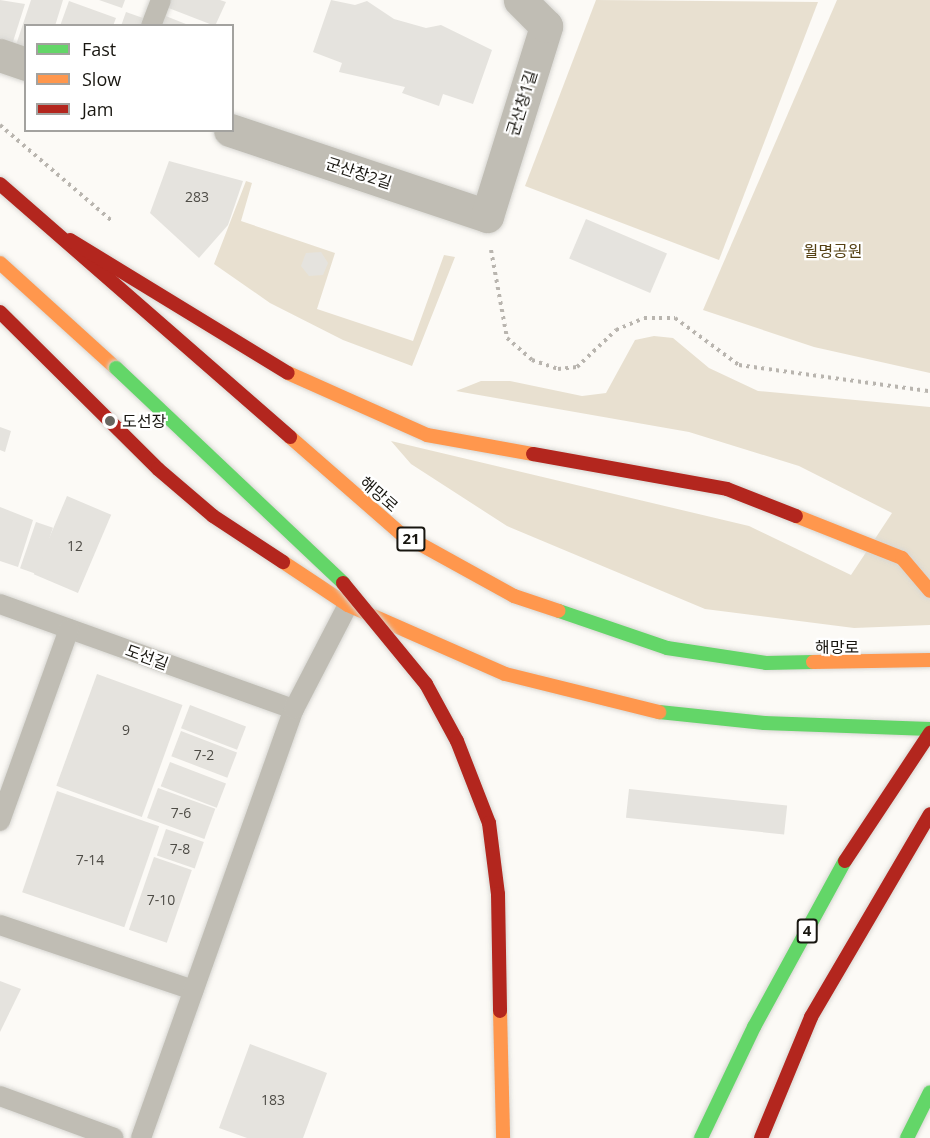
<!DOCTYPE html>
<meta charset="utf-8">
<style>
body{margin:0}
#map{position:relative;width:930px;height:1138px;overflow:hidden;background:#fcfaf6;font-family:"Open Sans","Noto Sans KR",sans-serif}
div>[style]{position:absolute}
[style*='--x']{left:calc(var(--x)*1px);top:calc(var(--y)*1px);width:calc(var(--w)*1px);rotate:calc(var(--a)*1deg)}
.green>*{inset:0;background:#e8e0d0}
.building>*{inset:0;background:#e5e3de;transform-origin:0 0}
.path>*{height:4px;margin-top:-2px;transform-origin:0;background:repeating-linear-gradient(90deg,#b9b5af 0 3px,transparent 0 7.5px)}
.roads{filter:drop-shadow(0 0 2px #d7d6d2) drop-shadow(0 0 2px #d7d6d2)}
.lane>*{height:20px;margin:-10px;padding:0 10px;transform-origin:10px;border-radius:10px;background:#c0bdb4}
.street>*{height:33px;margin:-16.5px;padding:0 16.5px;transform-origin:16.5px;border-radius:16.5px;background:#c0bdb4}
.fast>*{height:14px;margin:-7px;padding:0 7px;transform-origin:7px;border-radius:7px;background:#63d668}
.slow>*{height:14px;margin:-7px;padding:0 7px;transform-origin:7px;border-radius:7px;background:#ff974d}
.jam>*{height:14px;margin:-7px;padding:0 7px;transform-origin:7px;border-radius:7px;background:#b3261e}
.bridges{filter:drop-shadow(0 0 2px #d7d6d2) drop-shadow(0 0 2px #d7d6d2)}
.fast-bridge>*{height:14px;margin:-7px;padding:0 7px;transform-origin:7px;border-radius:7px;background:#63d668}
.slow-bridge>*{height:14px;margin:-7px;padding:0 7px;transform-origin:7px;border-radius:7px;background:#ff974d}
.jam-bridge>*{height:14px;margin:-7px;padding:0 7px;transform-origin:7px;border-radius:7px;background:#b3261e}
.dots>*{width:16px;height:16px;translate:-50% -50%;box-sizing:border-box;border:3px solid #fff;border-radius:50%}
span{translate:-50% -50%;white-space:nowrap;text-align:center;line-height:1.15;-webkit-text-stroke:4.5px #fff;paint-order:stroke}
.number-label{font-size:14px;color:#4e4c46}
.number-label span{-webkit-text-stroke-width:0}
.shield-label span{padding:2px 4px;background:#fff;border:2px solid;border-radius:4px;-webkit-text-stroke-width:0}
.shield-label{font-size:15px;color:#181610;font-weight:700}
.street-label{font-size:16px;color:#181610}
.park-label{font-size:16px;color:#544013}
.poi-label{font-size:16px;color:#181610}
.left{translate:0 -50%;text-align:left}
.legend{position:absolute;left:24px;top:24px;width:210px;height:108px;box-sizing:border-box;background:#fff;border:2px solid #a3a29f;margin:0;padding:8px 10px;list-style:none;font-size:18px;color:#181610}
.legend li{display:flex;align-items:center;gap:12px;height:30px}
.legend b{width:30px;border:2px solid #a3a29f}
</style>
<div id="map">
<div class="green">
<i style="clip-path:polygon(596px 0,818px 2px,719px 260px,525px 186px)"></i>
<i style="clip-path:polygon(837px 0,930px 0,930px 373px,814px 347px,703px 310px)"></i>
<i style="clip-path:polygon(246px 181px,252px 183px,241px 221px,335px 253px,317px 309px,413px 341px,444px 255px,455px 257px,412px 366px,343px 340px,270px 303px,214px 264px)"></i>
<i style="clip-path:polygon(654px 336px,673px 338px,709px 368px,758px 391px,930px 407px,930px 625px,854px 628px,705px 609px,507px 526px,411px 464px,391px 441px,749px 526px,851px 575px,892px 513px,799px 466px,689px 432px,456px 391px,481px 381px,510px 381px,582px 396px,606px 393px,635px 340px)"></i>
</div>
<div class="building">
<i style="clip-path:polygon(0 0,25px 4px,10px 51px,0 48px)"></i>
<i style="clip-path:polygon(31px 0,63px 0,55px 26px,26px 26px,26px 55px,14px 51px)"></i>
<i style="clip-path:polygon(99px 0,125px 0,122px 8px)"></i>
<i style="clip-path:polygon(169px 0,220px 0,226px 2px,215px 26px,166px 7px)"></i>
<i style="clip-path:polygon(331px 0,355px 5px,367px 1px,394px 19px,426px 28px,441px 25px,492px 50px,473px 104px,443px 94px,439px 106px,402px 93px,405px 87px,339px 72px,342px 63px,313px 52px)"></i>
<i style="clip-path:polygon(69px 1px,116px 18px,113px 26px,60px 26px)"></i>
<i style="clip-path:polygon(126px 12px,143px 18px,140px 26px,121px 26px)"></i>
<i style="clip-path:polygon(163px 15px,191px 26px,160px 26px)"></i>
<i style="clip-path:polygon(169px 161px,243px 181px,228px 225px,199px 258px,150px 213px)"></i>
<i style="left:586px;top:219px;width:88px;height:43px;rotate:23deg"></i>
<i style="clip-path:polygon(321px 252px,328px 263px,323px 275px,309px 276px,301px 266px,306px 253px)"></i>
<i style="clip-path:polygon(0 427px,11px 431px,5px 452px,0 450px)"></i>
<i style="left:67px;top:496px;width:48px;height:85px;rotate:23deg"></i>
<i style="clip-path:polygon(0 507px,33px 520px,18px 567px,0 561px)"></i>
<i style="left:36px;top:522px;width:18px;height:49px;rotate:19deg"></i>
<i style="left:97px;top:674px;width:91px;height:119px;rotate:20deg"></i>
<i style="left:190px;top:705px;width:60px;height:25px;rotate:21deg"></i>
<i style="left:181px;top:731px;width:60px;height:27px;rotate:21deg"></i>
<i style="left:170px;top:762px;width:60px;height:26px;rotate:21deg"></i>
<i style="left:158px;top:788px;width:61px;height:32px;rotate:20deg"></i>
<i style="left:629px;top:789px;width:159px;height:29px;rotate:6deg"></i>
<i style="left:57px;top:791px;width:108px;height:107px;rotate:19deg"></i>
<i style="left:166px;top:829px;width:40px;height:28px;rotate:19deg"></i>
<i style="left:154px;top:857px;width:40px;height:77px;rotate:19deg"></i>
<i style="clip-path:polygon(0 981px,21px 989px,0 1032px)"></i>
<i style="clip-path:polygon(250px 1044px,327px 1073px,303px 1138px,247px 1138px,219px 1128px)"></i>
</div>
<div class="path">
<i style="--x:0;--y:125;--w:149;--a:40.6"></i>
<i style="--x:491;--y:250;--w:89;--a:79.7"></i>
<i style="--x:507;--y:338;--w:33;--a:41"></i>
<i style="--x:532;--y:360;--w:28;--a:19"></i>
<i style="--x:558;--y:369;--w:19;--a:-6"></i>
<i style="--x:577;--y:367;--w:54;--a:-43.5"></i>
<i style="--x:616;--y:330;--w:30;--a:-23"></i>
<i style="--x:644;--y:318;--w:31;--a:0"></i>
<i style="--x:675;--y:318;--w:79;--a:36.3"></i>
<i style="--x:739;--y:365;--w:193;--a:7.8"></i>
</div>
<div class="roads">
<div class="lane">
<i style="--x:151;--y:26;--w:28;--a:-69"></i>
<i style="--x:0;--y:604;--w:312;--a:19.7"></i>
<i style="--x:0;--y:821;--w:204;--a:-70.2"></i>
<i style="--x:0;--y:925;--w:204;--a:18.6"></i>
<i style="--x:0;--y:1096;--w:121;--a:20.2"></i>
<i style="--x:141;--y:1138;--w:455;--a:-70.4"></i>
<i style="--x:294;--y:709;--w:117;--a:-62.6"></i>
</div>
<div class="street">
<i style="--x:0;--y:55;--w:28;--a:19"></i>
<i style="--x:230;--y:130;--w:271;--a:18.5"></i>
<i style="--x:487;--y:216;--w:199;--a:-72.7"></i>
<i style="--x:546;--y:26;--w:37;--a:-135"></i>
</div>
<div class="fast">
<i style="--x:559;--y:611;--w:114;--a:18.9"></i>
<i style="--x:667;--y:648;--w:100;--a:8.6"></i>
<i style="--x:766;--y:663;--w:47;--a:-1.2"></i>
<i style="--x:659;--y:712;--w:106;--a:6"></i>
<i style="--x:764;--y:723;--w:166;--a:2.1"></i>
<i style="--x:701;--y:1138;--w:123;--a:-64.5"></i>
<i style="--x:754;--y:1027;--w:189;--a:-61.3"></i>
<i style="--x:907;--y:1138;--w:51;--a:-63.4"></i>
</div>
<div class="slow">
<i style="--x:0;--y:263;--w:156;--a:42.2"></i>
<i style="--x:288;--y:373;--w:152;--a:24"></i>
<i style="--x:427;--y:435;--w:108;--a:10.2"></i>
<i style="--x:290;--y:437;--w:146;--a:41.1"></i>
<i style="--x:400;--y:533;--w:130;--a:28.9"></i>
<i style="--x:514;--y:596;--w:47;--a:18.4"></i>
<i style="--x:796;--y:516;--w:114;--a:21.6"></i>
<i style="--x:902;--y:558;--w:43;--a:49.7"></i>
<i style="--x:283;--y:562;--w:78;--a:33.5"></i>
<i style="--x:348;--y:605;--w:171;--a:23.7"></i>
<i style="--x:505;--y:674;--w:159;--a:13.9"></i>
<i style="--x:813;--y:662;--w:117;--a:-1"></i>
</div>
<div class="jam">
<i style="--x:0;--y:184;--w:385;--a:41.1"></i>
<i style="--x:70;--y:240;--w:255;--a:31.4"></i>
<i style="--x:0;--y:312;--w:223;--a:44.8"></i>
<i style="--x:158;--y:469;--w:72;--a:40.5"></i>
<i style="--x:213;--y:516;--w:84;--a:33.3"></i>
<i style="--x:533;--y:454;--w:197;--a:10.2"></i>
<i style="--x:727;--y:489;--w:74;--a:21.4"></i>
<i style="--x:845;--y:861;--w:154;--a:-56.4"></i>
<i style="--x:761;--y:1138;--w:131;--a:-67.5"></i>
<i style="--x:811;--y:1017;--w:235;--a:-59.6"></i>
</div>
</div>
<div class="bridges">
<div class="fast-bridge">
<i style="--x:116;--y:368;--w:313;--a:43.4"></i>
</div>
<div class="slow-bridge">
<i style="--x:500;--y:1011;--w:127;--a:88.6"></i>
</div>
<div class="jam-bridge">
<i style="--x:343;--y:583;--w:131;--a:50.6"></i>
<i style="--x:426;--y:684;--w:65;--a:61.5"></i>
<i style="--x:457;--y:741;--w:88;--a:68.7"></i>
<i style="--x:489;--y:823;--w:72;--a:82.8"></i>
<i style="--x:498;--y:894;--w:117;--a:89"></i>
</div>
</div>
<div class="dots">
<i style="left:110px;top:421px;background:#686660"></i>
</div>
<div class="number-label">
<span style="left:197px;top:197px">283</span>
<span style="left:75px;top:546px">12</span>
<span style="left:126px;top:730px">9</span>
<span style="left:204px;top:755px">7-2</span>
<span style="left:181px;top:813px">7-6</span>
<span style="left:180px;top:849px">7-8</span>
<span style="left:90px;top:860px">7-14</span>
<span style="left:161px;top:900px">7-10</span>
<span style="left:273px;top:1100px">183</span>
</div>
<div class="shield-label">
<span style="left:411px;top:539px">21</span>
<span style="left:807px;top:931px">4</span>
</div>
<div class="street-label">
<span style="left:522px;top:103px;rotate:-73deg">군산창1길</span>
<span style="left:359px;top:173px;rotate:18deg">군산창2길</span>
<span style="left:379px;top:494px;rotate:41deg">해망로</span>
<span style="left:837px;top:647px">해망로</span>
<span style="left:147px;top:657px;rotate:20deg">도선길</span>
</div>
<div class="park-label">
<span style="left:833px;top:251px">월명공원</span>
</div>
<div class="poi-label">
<span class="left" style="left:122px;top:421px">도선장</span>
</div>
<ul class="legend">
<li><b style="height:8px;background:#63d668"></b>Fast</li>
<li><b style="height:8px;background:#ff974d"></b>Slow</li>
<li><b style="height:8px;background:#b3261e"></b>Jam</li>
</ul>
</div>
